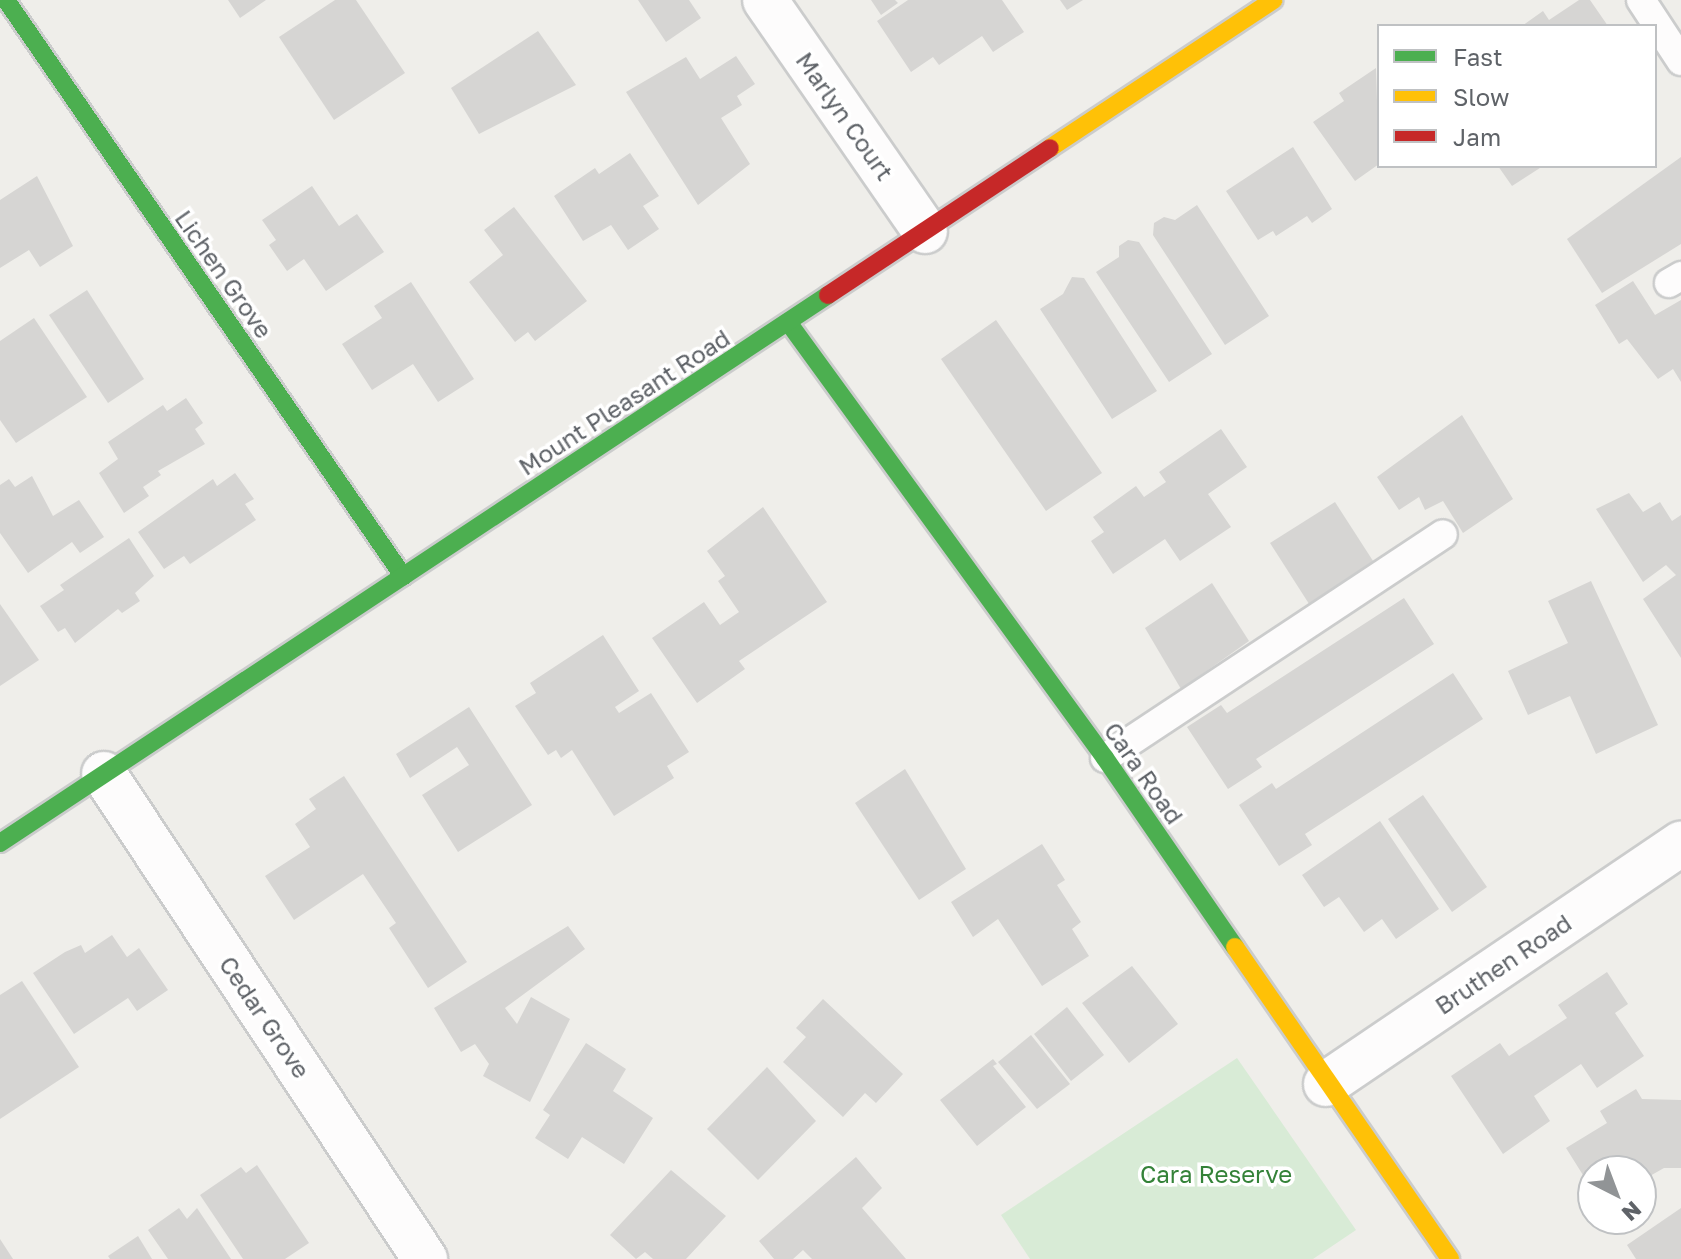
<!DOCTYPE html>
<style>
body{margin:0}
#map{position:relative;width:1681px;height:1259px;overflow:hidden;background:#efeeea;font-family:"Golos Text",sans-serif}
div>[style]{position:absolute}
.green>*{inset:0;background:#d8ebd6}
.building>*{inset:0;background:#d6d5d3}
.roads{filter:drop-shadow(2px 0 #cbcccc) drop-shadow(-2px 0 #cbcccc) drop-shadow(0 2px #cbcccc) drop-shadow(0 -2px #cbcccc)}
.lane>*{height:28px;margin:-14px;padding:0 14px;transform-origin:14px;border-radius:14px;background:#fdfcfc}
.street>*{height:44px;margin:-22px;padding:0 22px;transform-origin:22px;border-radius:22px;background:#fdfcfc}
.fast>*{height:18px;margin:-9px;padding:0 9px;transform-origin:9px;border-radius:9px;background:#4caf50}
.slow>*{height:18px;margin:-9px;padding:0 9px;transform-origin:9px;border-radius:9px;background:#ffc107}
.jam>*{height:18px;margin:-9px;padding:0 9px;transform-origin:9px;border-radius:9px;background:#c62828}
span{translate:-50% -50%;white-space:nowrap;text-align:center;line-height:1.15;-webkit-text-stroke:7px #fff;paint-order:stroke}
.street-label{font-size:24px;color:#5f6368}
.park-label{font-size:24px;color:#348238}
.legend{position:absolute;left:1377px;top:24px;width:280px;height:144px;box-sizing:border-box;background:#fff;border:2px solid #bfc1c3;margin:0;padding:10px 14px;list-style:none;font-size:24px;color:#5f6368}
.legend li{display:flex;align-items:center;gap:16px;height:40px}
.legend b{width:40px;border:2px solid #bfc1c3}
.north{position:absolute;left:1577px;top:1155px;width:80px;height:80px;box-sizing:border-box;background:#fff;border:2px solid #bfc1c3;border-radius:50%;rotate:138deg;font-size:22px;font-weight:700;line-height:32px;text-align:center;color:#5f6368}
.north::after{content:'';display:block;margin:auto;width:28px;height:36px;background:#919496;clip-path:polygon(50% 0,100% 100%,50% 72%,0 100%)}
</style>
<div id="map">
<div class="green">
<i style="clip-path:polygon(1237px 1058px,1356px 1230px,1313px 1259px,1030px 1259px,1001px 1215px)"></i>
</div>
<div class="building">
<i style="clip-path:polygon(228px 0,266px 0,240px 18px)"></i>
<i style="clip-path:polygon(335px 0,356px 0,405px 73px,334px 120px,279px 37px)"></i>
<i style="clip-path:polygon(638px 0,689px 0,701px 18px,666px 42px)"></i>
<i style="clip-path:polygon(871px 0,895px 0,898px 3px,881px 15px)"></i>
<i style="clip-path:polygon(908px 0,1002px 0,1024px 32px,993px 52px,982px 36px,939px 65px,933px 57px,911px 72px,877px 21px)"></i>
<i style="clip-path:polygon(1060px 0,1083px 0,1067px 10px)"></i>
<i style="clip-path:polygon(1579px 0,1590px 0,1608px 26px,1522px 26px,1543px 11px,1549px 20px)"></i>
<i style="clip-path:polygon(538px 31px,576px 85px,479px 134px,451px 88px)"></i>
<i style="clip-path:polygon(736px 56px,755px 84px,737px 96px,742px 105px,721px 118px,750px 164px,698px 205px,626px 92px,686px 57px,700px 79px)"></i>
<i style="clip-path:polygon(1376px 68px,1379px 164px,1355px 181px,1313px 122px,1344px 101px,1339px 93px)"></i>
<i style="clip-path:polygon(1293px 147px,1332px 209px,1312px 223px,1307px 216px,1276px 236px,1273px 231px,1258px 240px,1226px 191px)"></i>
<i style="clip-path:polygon(630px 153px,659px 196px,643px 206px,659px 229px,628px 250px,611px 225px,583px 241px,554px 196px,595px 168px,599px 174px)"></i>
<i style="clip-path:polygon(1681px 157px,1681px 244px,1602px 293px,1567px 239px)"></i>
<i style="clip-path:polygon(1498px 166px,1543px 166px,1512px 186px)"></i>
<i style="clip-path:polygon(37px 176px,73px 246px,40px 267px,29px 250px,0 268px,0 200px)"></i>
<i style="clip-path:polygon(312px 186px,339px 226px,357px 214px,384px 252px,326px 291px,304px 259px,287px 271px,269px 245px,276px 240px,262px 220px)"></i>
<i style="clip-path:polygon(1197px 205px,1269px 316px,1225px 345px,1153px 235px,1154px 223px,1164px 217px,1175px 220px)"></i>
<i style="clip-path:polygon(514px 207px,587px 301px,535px 341px,528px 332px,515px 342px,469px 282px,503px 255px,484px 230px)"></i>
<i style="clip-path:polygon(1128px 240px,1139px 242px,1212px 354px,1169px 382px,1096px 272px,1119px 257px,1119px 246px)"></i>
<i style="clip-path:polygon(1072px 277px,1084px 278px,1157px 391px,1112px 419px,1040px 309px,1063px 294px)"></i>
<i style="clip-path:polygon(1633px 281px,1655px 315px,1681px 300px,1681px 382px,1673px 369px,1658px 379px,1627px 339px,1619px 344px,1595px 305px)"></i>
<i style="clip-path:polygon(411px 282px,474px 379px,438px 402px,413px 364px,372px 390px,342px 344px,382px 318px,374px 306px)"></i>
<i style="clip-path:polygon(87px 290px,144px 379px,108px 403px,49px 315px)"></i>
<i style="clip-path:polygon(34px 318px,87px 397px,16px 443px,0 420px,0 341px)"></i>
<i style="clip-path:polygon(996px 320px,1102px 473px,1046px 511px,941px 359px)"></i>
<i style="clip-path:polygon(186px 398px,203px 423px,195px 429px,205px 444px,158px 471px,161px 475px,143px 487px,149px 496px,124px 513px,99px 473px,118px 459px,108px 442px,163px 405px,167px 411px)"></i>
<i style="clip-path:polygon(1462px 415px,1513px 499px,1463px 533px,1443px 501px,1425px 510px,1419px 497px,1399px 510px,1377px 477px)"></i>
<i style="clip-path:polygon(1221px 429px,1247px 467px,1208px 494px,1231px 527px,1180px 561px,1165px 539px,1113px 574px,1091px 541px,1104px 532px,1093px 517px,1136px 486px,1144px 497px,1166px 482px,1159px 472px)"></i>
<i style="clip-path:polygon(235px 473px,254px 499px,245px 504px,256px 520px,190px 564px,184px 556px,164px 569px,138px 532px,213px 479px,217px 486px)"></i>
<i style="clip-path:polygon(32px 476px,53px 516px,79px 500px,104px 537px,80px 553px,72px 542px,28px 573px,0 533px,0 485px,9px 479px,15px 487px)"></i>
<i style="clip-path:polygon(1629px 493px,1643px 512px,1660px 502px,1672px 521px,1681px 515px,1681px 658px,1643px 599px,1676px 575px,1666px 565px,1643px 582px,1596px 509px)"></i>
<i style="clip-path:polygon(1335px 502px,1375px 564px,1311px 607px,1270px 543px)"></i>
<i style="clip-path:polygon(763px 507px,827px 602px,739px 661px,745px 669px,697px 703px,652px 638px,704px 602px,720px 625px,739px 612px,718px 581px,725px 576px,707px 551px)"></i>
<i style="clip-path:polygon(129px 538px,154px 576px,135px 593px,140px 601px,122px 613px,118px 609px,75px 643px,65px 628px,58px 632px,40px 606px,64px 590px,60px 585px)"></i>
<i style="clip-path:polygon(1591px 581px,1658px 725px,1596px 754px,1570px 696px,1528px 715px,1508px 671px,1568px 643px,1548px 601px)"></i>
<i style="clip-path:polygon(1212px 583px,1249px 641px,1181px 689px,1145px 628px)"></i>
<i style="clip-path:polygon(1404px 598px,1434px 644px,1256px 759px,1262px 767px,1228px 789px,1187px 727px,1221px 705px,1227px 713px)"></i>
<i style="clip-path:polygon(0 604px,39px 660px,0 686px)"></i>
<i style="clip-path:polygon(603px 635px,639px 691px,615px 707px,619px 713px,651px 693px,689px 752px,667px 766px,674px 778px,614px 816px,572px 750px,561px 758px,556px 750px,548px 755px,515px 706px,536px 693px,530px 683px)"></i>
<i style="clip-path:polygon(1453px 673px,1483px 719px,1305px 834px,1312px 845px,1279px 866px,1239px 805px,1272px 783px,1276px 789px)"></i>
<i style="clip-path:polygon(469px 707px,532px 805px,458px 852px,422px 795px,469px 765px,457px 747px,410px 778px,396px 754px)"></i>
<i style="clip-path:polygon(905px 769px,966px 869px,919px 900px,855px 803px)"></i>
<i style="clip-path:polygon(344px 776px,467px 962px,428px 988px,389px 928px,396px 923px,363px 874px,294px 920px,265px 876px,310px 847px,295px 824px,316px 809px,309px 799px)"></i>
<i style="clip-path:polygon(1423px 795px,1487px 887px,1452px 912px,1388px 819px)"></i>
<i style="clip-path:polygon(1380px 821px,1439px 909px,1396px 939px,1382px 919px,1364px 932px,1339px 897px,1324px 907px,1302px 875px)"></i>
<i style="clip-path:polygon(1042px 844px,1065px 880px,1057px 885px,1081px 922px,1072px 929px,1089px 956px,1042px 986px,998px 919px,973px 937px,951px 902px)"></i>
<i style="clip-path:polygon(568px 926px,585px 949px,505px 1008px,517px 1024px,531px 997px,570px 1019px,530px 1102px,483px 1076px,489px 1064px,475px 1044px,461px 1052px,434px 1008px)"></i>
<i style="clip-path:polygon(112px 935px,127px 957px,139px 948px,168px 990px,137px 1011px,128px 998px,74px 1034px,33px 973px,65px 952px,81px 945px,85px 953px)"></i>
<i style="clip-path:polygon(1132px 966px,1178px 1024px,1129px 1063px,1082px 1003px)"></i>
<i style="clip-path:polygon(1607px 972px,1628px 1004px,1615px 1013px,1644px 1056px,1597px 1088px,1581px 1064px,1534px 1096px,1550px 1121px,1503px 1154px,1451px 1076px,1500px 1043px,1509px 1056px,1567px 1018px,1558px 1005px)"></i>
<i style="clip-path:polygon(22px 981px,79px 1067px,0 1119px,0 995px)"></i>
<i style="clip-path:polygon(823px 999px,903px 1074px,876px 1103px,865px 1093px,843px 1117px,783px 1062px,806px 1037px,796px 1028px)"></i>
<i style="clip-path:polygon(1067px 1007px,1104px 1055px,1071px 1081px,1034px 1034px)"></i>
<i style="clip-path:polygon(1031px 1035px,1070px 1084px,1037px 1109px,998px 1062px)"></i>
<i style="clip-path:polygon(586px 1043px,626px 1069px,613px 1091px,653px 1118px,624px 1164px,582px 1137px,568px 1159px,535px 1138px,550px 1115px,543px 1110px)"></i>
<i style="clip-path:polygon(993px 1059px,997px 1064px,993px 1066px,1026px 1107px,977px 1146px,940px 1100px)"></i>
<i style="clip-path:polygon(767px 1067px,816px 1121px,758px 1180px,707px 1129px)"></i>
<i style="clip-path:polygon(1636px 1089px,1642px 1099px,1681px 1100px,1681px 1168px,1664px 1168px,1641px 1181px,1641px 1171px,1593px 1171px,1593px 1191px,1566px 1148px,1607px 1123px,1600px 1111px)"></i>
<i style="clip-path:polygon(856px 1157px,882px 1188px,862px 1208px,906px 1259px,812px 1259px,803px 1250px,793px 1259px,774px 1259px,759px 1241px)"></i>
<i style="clip-path:polygon(257px 1165px,309px 1243px,285px 1259px,243px 1259px,200px 1195px,241px 1167px,246px 1173px)"></i>
<i style="clip-path:polygon(671px 1170px,726px 1216px,686px 1259px,653px 1259px,645px 1252px,636px 1259px,610px 1235px)"></i>
<i style="clip-path:polygon(179px 1208px,187px 1219px,197px 1208px,231px 1259px,168px 1259px,148px 1230px)"></i>
<i style="clip-path:polygon(1681px 1208px,1681px 1259px,1636px 1259px,1627px 1245px)"></i>
<i style="clip-path:polygon(138px 1236px,152px 1259px,110px 1259px,108px 1256px)"></i>
<i style="clip-path:polygon(0 1239px,13px 1259px,0 1259px)"></i>
</div>
<div class="roads">
<div class="lane">
<i style="left:1641px;top:0;width:73px;rotate:56.7deg"></i>
<i style="left:1669px;top:283px;width:14px;rotate:-30deg"></i>
<i style="left:1105px;top:758px;width:405px;rotate:-33.5deg"></i>
</div>
<div class="street">
<i style="left:765px;top:0;width:281px;rotate:55.3deg"></i>
<i style="left:104px;top:774px;width:582px;rotate:56.5deg"></i>
<i style="left:1326px;top:1084px;width:429px;rotate:-34.1deg"></i>
</div>
<div class="fast">
<i style="left:6px;top:0;width:700px;rotate:55.42deg"></i>
<i style="left:788px;top:322px;width:539px;rotate:53.98deg"></i>
<i style="left:1105px;top:758px;width:229px;rotate:55.5deg"></i>
<i style="left:0;top:843px;width:993px;rotate:-33.5deg"></i>
</div>
<div class="slow">
<i style="left:1050px;top:148px;width:268px;rotate:-33.5deg"></i>
<i style="left:1235px;top:947px;width:379px;rotate:55.4deg"></i>
</div>
<div class="jam">
<i style="left:828px;top:295px;width:266px;rotate:-33.5deg"></i>
</div>
</div>
<div class="street-label">
<span style="left:845px;top:116px;rotate:55deg">Marlyn Court</span>
<span style="left:224px;top:274px;rotate:55deg">Lichen Grove</span>
<span style="left:624px;top:402px;rotate:-33deg">Mount Pleasant Road</span>
<span style="left:1144px;top:773px;rotate:55deg">Cara Road</span>
<span style="left:1503px;top:964px;rotate:-34deg">Bruthen Road</span>
<span style="left:265px;top:1017px;rotate:56deg">Cedar Grove</span>
</div>
<div class="park-label">
<span style="left:1216px;top:1174px">Cara Reserve</span>
</div>
<ul class="legend">
<li><b style="height:10px;background:#4caf50"></b>Fast</li>
<li><b style="height:10px;background:#ffc107"></b>Slow</li>
<li><b style="height:10px;background:#c62828"></b>Jam</li>
</ul>
<div class="north">N</div>
</div>
